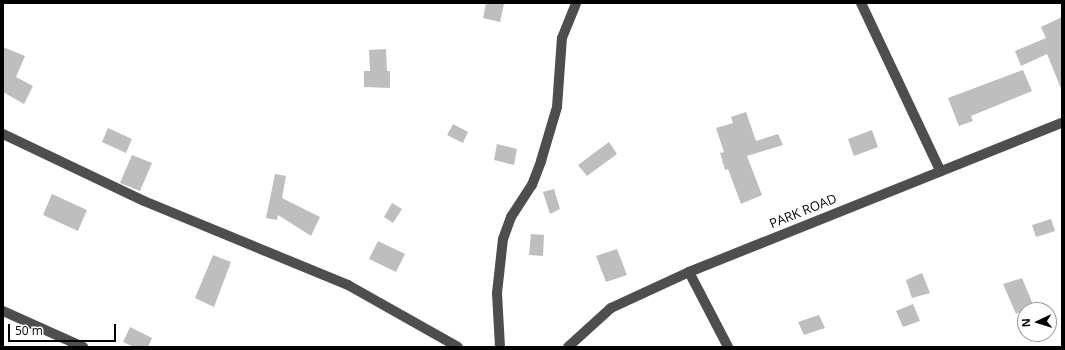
<!DOCTYPE html>
<style>
body{margin:0}
#map{position:relative;width:1065px;height:350px;overflow:hidden;background:#fff;font-family:"Open Sans",sans-serif}
div>[style]{position:absolute}
.building>*{inset:0;background:#bebebe}
.minor>*{height:10px;margin:-5px;padding:0 5px;transform-origin:5px;border-radius:5px;background:#4e4e4e}
span{translate:-50% -50%;white-space:nowrap;text-align:center;line-height:1.15;-webkit-text-stroke:3.5px #fff;paint-order:stroke}
.street-label{font-size:13px;color:#000}
.frame{position:absolute;inset:0;border:4px solid #000;pointer-events:none}
.north{position:absolute;left:1017px;top:302px;width:40px;height:40px;box-sizing:border-box;background:#fff;border:1px solid #999;border-radius:50%;rotate:266deg;font-size:11px;font-weight:700;line-height:16px;text-align:center;color:#000}
.north::after{content:'';display:block;margin:auto;width:14px;height:18px;background:#000;clip-path:polygon(50% 0,100% 100%,50% 72%,0 100%)}
.scale{position:absolute;left:8px;top:324px;width:108px;height:18px;box-sizing:border-box;border:2px solid #000;border-top:0;padding-left:5px;font-size:12px;line-height:14px;white-space:nowrap;color:#000;-webkit-text-stroke:3px #fff;paint-order:stroke}
</style>
<div id="map">
<div class="building">
<i style="clip-path:polygon(486px 3px,504px 4px,500px 22px,483px 18px)"></i>
<i style="clip-path:polygon(1062px 17px,1062px 91px,1047px 54px,1021px 66px,1015px 51px,1046px 38px,1041px 27px)"></i>
<i style="clip-path:polygon(3px 47px,25px 56px,16px 77px,33px 86px,24px 104px,3px 92px)"></i>
<i style="clip-path:polygon(386px 49px,387px 71px,390px 71px,390px 88px,364px 87px,364px 71px,370px 71px,369px 50px)"></i>
<i style="clip-path:polygon(1023px 70px,1032px 91px,971px 116px,973px 121px,959px 126px,948px 98px)"></i>
<i style="clip-path:polygon(746px 112px,756px 141px,778px 134px,783px 145px,747px 156px,762px 195px,741px 204px,728px 169px,725px 170px,720px 153px,724px 152px,716px 128px,733px 123px,731px 117px)"></i>
<i style="clip-path:polygon(453px 124px,468px 132px,463px 143px,447px 135px)"></i>
<i style="clip-path:polygon(108px 128px,132px 139px,126px 153px,102px 142px)"></i>
<i style="clip-path:polygon(872px 130px,878px 147px,854px 156px,848px 139px)"></i>
<i style="clip-path:polygon(609px 142px,617px 154px,587px 176px,578px 165px)"></i>
<i style="clip-path:polygon(497px 144px,517px 149px,514px 165px,494px 160px)"></i>
<i style="clip-path:polygon(132px 155px,152px 163px,140px 191px,120px 183px)"></i>
<i style="clip-path:polygon(275px 174px,286px 176px,282px 198px,320px 217px,311px 236px,278px 215px,277px 220px,266px 218px)"></i>
<i style="clip-path:polygon(554px 189px,560px 209px,550px 214px,543px 192px)"></i>
<i style="clip-path:polygon(52px 194px,87px 210px,78px 231px,43px 215px)"></i>
<i style="clip-path:polygon(392px 203px,402px 209px,393px 223px,384px 217px)"></i>
<i style="clip-path:polygon(1051px 219px,1055px 231px,1036px 237px,1032px 225px)"></i>
<i style="clip-path:polygon(531px 234px,544px 235px,543px 256px,529px 255px)"></i>
<i style="clip-path:polygon(378px 241px,405px 254px,396px 272px,369px 259px)"></i>
<i style="clip-path:polygon(617px 249px,627px 275px,606px 282px,596px 256px)"></i>
<i style="clip-path:polygon(213px 255px,231px 262px,214px 307px,195px 298px)"></i>
<i style="clip-path:polygon(922px 273px,930px 293px,912px 298px,906px 280px)"></i>
<i style="clip-path:polygon(1022px 278px,1034px 307px,1016px 314px,1003px 284px)"></i>
<i style="clip-path:polygon(913px 304px,920px 321px,903px 327px,896px 311px)"></i>
<i style="clip-path:polygon(819px 315px,825px 328px,804px 335px,798px 322px)"></i>
<i style="clip-path:polygon(130px 327px,152px 338px,148px 347px,134px 347px,123px 342px)"></i>
</div>
<div class="minor">
<i style="left:861px;top:3px;width:185px;rotate:64.7deg"></i>
<i style="left:3px;top:134px;width:156px;rotate:25.4deg"></i>
<i style="left:144px;top:201px;width:221px;rotate:22.4deg"></i>
<i style="left:348px;top:285px;width:126px;rotate:29.4deg"></i>
<i style="left:689px;top:272px;width:85px;rotate:62.5deg"></i>
<i style="left:3px;top:311px;width:88px;rotate:24.2deg"></i>
<i style="left:500px;top:347px;width:54px;rotate:-93.2deg"></i>
<i style="left:497px;top:293px;width:54px;rotate:-83.7deg"></i>
<i style="left:503px;top:239px;width:23px;rotate:-70deg"></i>
<i style="left:511px;top:217px;width:38px;rotate:-57deg"></i>
<i style="left:532px;top:185px;width:26px;rotate:-69deg"></i>
<i style="left:541px;top:161px;width:56px;rotate:-73.5deg"></i>
<i style="left:557px;top:107px;width:69px;rotate:-85.9deg"></i>
<i style="left:562px;top:38px;width:38px;rotate:-68deg"></i>
<i style="left:568px;top:347px;width:58px;rotate:-42.2deg"></i>
<i style="left:611px;top:308px;width:86px;rotate:-24.8deg"></i>
<i style="left:689px;top:272px;width:402px;rotate:-21.8deg"></i>
</div>
<div class="street-label">
<span style="left:803px;top:211px;rotate:-22deg">PARK ROAD</span>
</div>
<div class="frame"></div>
<div class="north">N</div>
<div class="scale">50 m</div>
</div>
